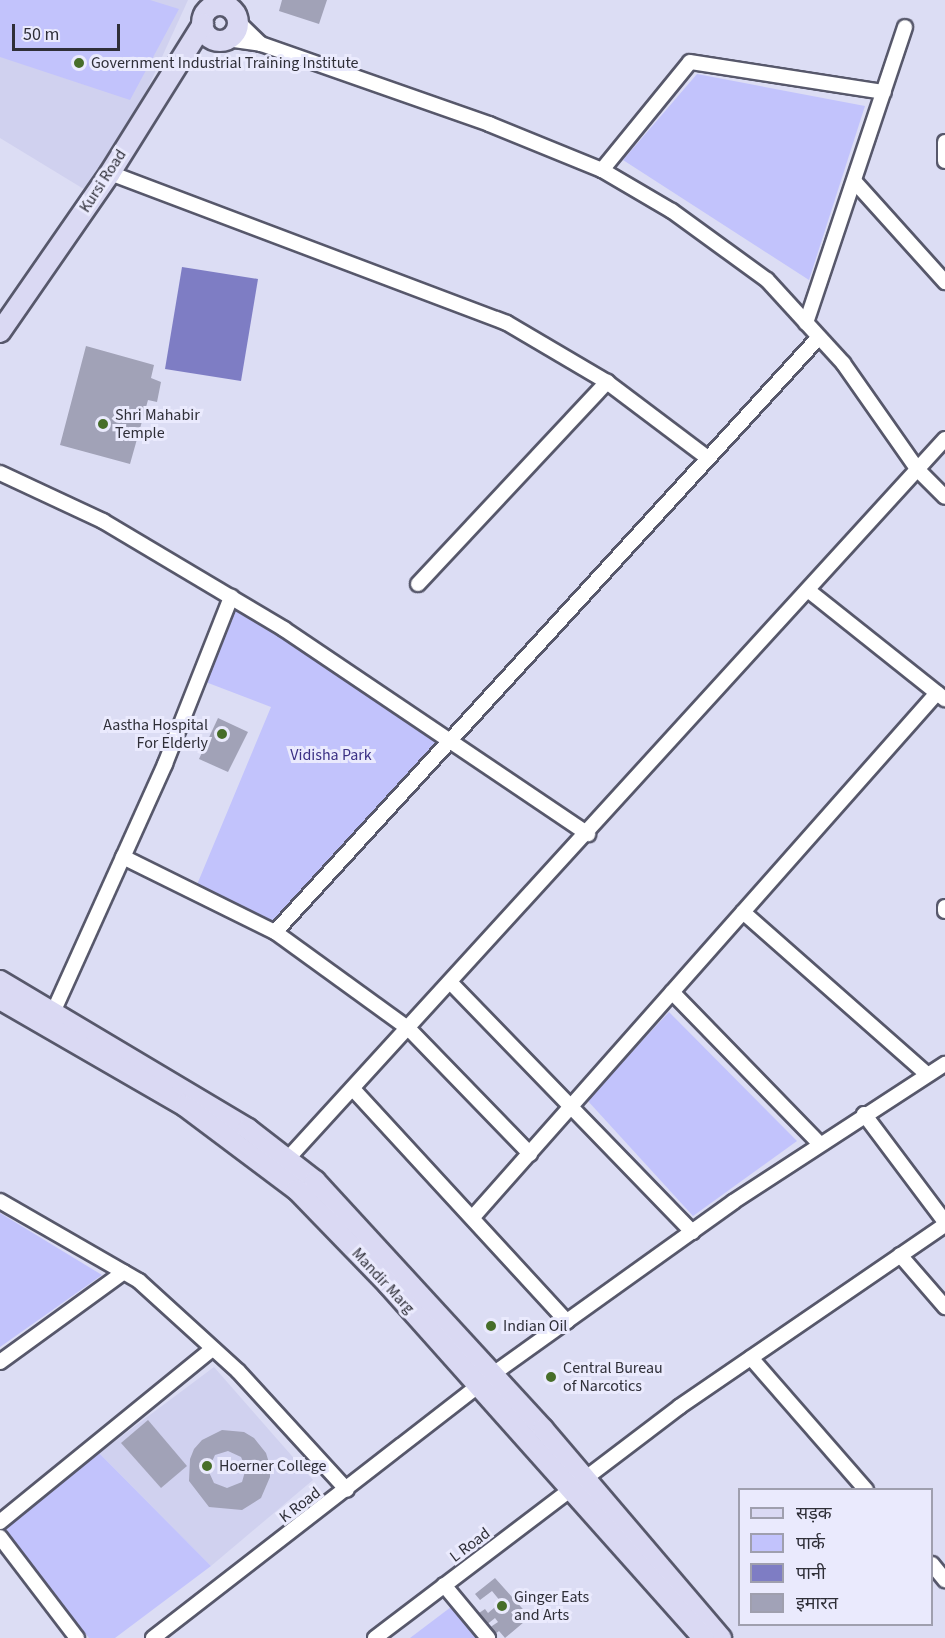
<!DOCTYPE html>
<meta charset="utf-8">
<style>
body{margin:0}
#map{position:relative;width:945px;height:1638px;overflow:hidden;background:#dcddf4;font-family:"Source Sans 3","Noto Sans Devanagari",sans-serif}
div>[style]{position:absolute}
.built>*{inset:0;background:#d0d1ef}
.green>*{inset:0;background:#c2c3fc}
.water>*{inset:0;background:#7e7dc4}
.building>*{inset:0;background:#a1a2b7}
.roads{filter:drop-shadow(2px 0 #57586b) drop-shadow(-2px 0 #57586b) drop-shadow(0 2px #57586b) drop-shadow(0 -2px #57586b)}
.minor>*{height:14px;margin:-7px;padding:0 7px;transform-origin:7px;border-radius:7px;background:#fff}
.secondary>*{height:20px;margin:-10px;padding:0 10px;transform-origin:10px;border-radius:10px;background:#dad9f3}
.secondary>.ring{margin:-10px;padding:0;box-sizing:content-box;background:none;border:20px solid #dad9f3;border-radius:50%}
.dots>*{width:16px;height:16px;translate:-50% -50%;box-sizing:border-box;border:3px solid #eaeafd;border-radius:50%}
span{translate:-50% -50%;white-space:nowrap;text-align:center;line-height:1.15;-webkit-text-stroke:6px #eaeafd;paint-order:stroke}
.poi-label{font-size:16px;color:#2f2f38}
.left{translate:0 -50%;text-align:left}
.right{translate:-100% -50%;text-align:right}
.street-label{font-size:16px;color:#2f2f38}
.park-label{font-size:16px;color:#3b3084}
.legend{position:absolute;left:738px;top:1488px;width:195px;height:138px;box-sizing:border-box;background:#eaeafd;border:2px solid #9f9fae;margin:0;padding:8px 10px;list-style:none;font-size:18px;color:#2f2f38}
.legend li{display:flex;align-items:center;gap:12px;height:30px}
.legend b{width:30px;border:2px solid #9f9fae}
.scale{position:absolute;left:12px;top:24px;width:108px;height:27px;box-sizing:border-box;border:3px solid #2f2f38;border-top:0;padding-left:8px;font-size:18px;line-height:21px;white-space:nowrap;color:#2f2f38;-webkit-text-stroke:4px #eaeafd;paint-order:stroke}
</style>
<div id="map">
<div class="built">
<i style="clip-path:polygon(0 0,188px 0,130px 127px,87px 191px,0 138px)"></i>
<i style="clip-path:polygon(214px 1367px,313px 1480px,211px 1566px,99px 1453px)"></i>
</div>
<div class="green">
<i style="clip-path:polygon(0 0,150px 0,179px 9px,130px 100px,0 57px)"></i>
<i style="clip-path:polygon(697px 74px,865px 106px,809px 280px,623px 160px)"></i>
<i style="clip-path:polygon(233px 604px,445px 740px,274px 927px,196px 887px,271px 707px,203px 681px)"></i>
<i style="clip-path:polygon(669px 1012px,797px 1141px,693px 1216px,587px 1100px)"></i>
<i style="clip-path:polygon(0 1213px,102px 1275px,0 1347px)"></i>
<i style="clip-path:polygon(99px 1453px,211px 1566px,115px 1638px,89px 1638px,0 1528px)"></i>
<i style="clip-path:polygon(451px 1607px,476px 1638px,410px 1638px)"></i>
</div>
<div class="water">
<i style="clip-path:polygon(182px 267px,258px 279px,241px 381px,165px 369px)"></i>
</div>
<div class="building">
<i style="clip-path:polygon(282px 0,327px 0,319px 24px,279px 11px)"></i>
<i style="clip-path:polygon(86px 346px,154px 365px,151px 378px,161px 382px,157px 402px,148px 400px,130px 464px,60px 445px)"></i>
<i style="clip-path:polygon(218px 718px,248px 732px,228px 772px,199px 759px)"></i>
<i style="clip-path:polygon(148px 1420px,187px 1466px,161px 1488px,121px 1443px)"></i>
<i style="clip-path:polygon(evenodd,222px 1430px,244px 1432px,254px 1438px,266px 1453px,270px 1466px,270px 1477px,261px 1498px,242px 1510px,209px 1507px,189px 1481px,190px 1459px,194px 1449px,202px 1440px,222px 1430px,228px 1451px,241px 1457px,246px 1468px,242px 1482px,227px 1488px,214px 1483px,208px 1470px,215px 1455px,228px 1451px)"></i>
<i style="clip-path:polygon(495px 1578px,530px 1617px,505px 1638px,499px 1631px,494px 1635px,489px 1628px,498px 1622px,495px 1618px,485px 1626px,476px 1615px,485px 1609px,488px 1613px,501px 1602px,492px 1591px,480px 1600px,475px 1594px)"></i>
</div>
<div class="roads">
<div class="minor">
<i style="left:238px;top:22px;width:32px;rotate:44deg"></i>
<i style="left:227px;top:39px;width:34px;rotate:8deg"></i>
<i style="left:261px;top:44px;width:242px;rotate:19.3deg"></i>
<i style="left:489px;top:124px;width:122px;rotate:22.2deg"></i>
<i style="left:602px;top:170px;width:81px;rotate:30.4deg"></i>
<i style="left:672px;top:211px;width:117px;rotate:36deg"></i>
<i style="left:767px;top:280px;width:113px;rotate:47.5deg"></i>
<i style="left:843px;top:363px;width:131px;rotate:55deg"></i>
<i style="left:918px;top:470px;width:38px;rotate:45deg"></i>
<i style="left:945px;top:142px;width:19px;rotate:90deg"></i>
<i style="left:602px;top:170px;width:139px;rotate:-50.8deg"></i>
<i style="left:690px;top:62px;width:196px;rotate:8.8deg"></i>
<i style="left:110px;top:173px;width:424px;rotate:20.7deg"></i>
<i style="left:507px;top:323px;width:116px;rotate:30.5deg"></i>
<i style="left:607px;top:382px;width:126px;rotate:37deg"></i>
<i style="left:855px;top:182px;width:135px;rotate:48deg"></i>
<i style="left:806px;top:323px;width:312px;rotate:-71.5deg"></i>
<i style="left:0;top:473px;width:114px;rotate:25deg"></i>
<i style="left:103px;top:521px;width:211px;rotate:30.8deg"></i>
<i style="left:284px;top:629px;width:367px;rotate:34deg"></i>
<i style="left:418px;top:584px;width:277px;rotate:-46.9deg"></i>
<i style="left:809px;top:591px;width:174px;rotate:38.5deg"></i>
<i style="left:123px;top:857px;width:169px;rotate:26.3deg"></i>
<i style="left:275px;top:932px;width:165px;rotate:35.9deg"></i>
<i style="left:409px;top:1029px;width:174px;rotate:45.9deg"></i>
<i style="left:945px;top:907px;width:4px;rotate:90deg"></i>
<i style="left:743px;top:912px;width:245px;rotate:41.4deg"></i>
<i style="left:275px;top:932px;width:806px;rotate:-47.56deg"></i>
<i style="left:451px;top:983px;width:347px;rotate:45.9deg"></i>
<i style="left:672px;top:992px;width:212px;rotate:45.8deg"></i>
<i style="left:50px;top:1019px;width:280px;rotate:-65.7deg"></i>
<i style="left:165px;top:764px;width:180px;rotate:-68.4deg"></i>
<i style="left:353px;top:1089px;width:316px;rotate:47.4deg"></i>
<i style="left:864px;top:1114px;width:135px;rotate:53.1deg"></i>
<i style="left:282px;top:1165px;width:983px;rotate:-47.6deg"></i>
<i style="left:0;top:1201px;width:160px;rotate:29.9deg"></i>
<i style="left:139px;top:1281px;width:134px;rotate:42.3deg"></i>
<i style="left:238px;top:1371px;width:161px;rotate:47.5deg"></i>
<i style="left:473px;top:1217px;width:700px;rotate:-48.48deg"></i>
<i style="left:900px;top:1255px;width:69px;rotate:49.1deg"></i>
<i style="left:751px;top:1358px;width:175px;rotate:48.9deg"></i>
<i style="left:0;top:1362px;width:153px;rotate:-36deg"></i>
<i style="left:0;top:1522px;width:274px;rotate:-39.2deg"></i>
<i style="left:0;top:1537px;width:127px;rotate:52.7deg"></i>
<i style="left:932px;top:1564px;width:21px;rotate:51deg"></i>
<i style="left:444px;top:1585px;width:69px;rotate:50.3deg"></i>
<i style="left:153px;top:1638px;width:430px;rotate:-37.8deg"></i>
<i style="left:493px;top:1374px;width:295px;rotate:-35.6deg"></i>
<i style="left:733px;top:1202px;width:253px;rotate:-33.1deg"></i>
<i style="left:375px;top:1638px;width:382px;rotate:-37.2deg"></i>
<i style="left:679px;top:1407px;width:322px;rotate:-34.4deg"></i>
</div>
<div class="secondary">
<i class="ring" style="left:202px;top:5px;width:16px;height:16px"></i>
<i style="left:0;top:332px;width:193px;rotate:-55.3deg"></i>
<i style="left:110px;top:173px;width:176px;rotate:-58deg"></i>
<i style="left:0;top:981px;width:289px;rotate:30.8deg"></i>
<i style="left:248px;top:1129px;width:85px;rotate:37.8deg"></i>
<i style="left:315px;top:1181px;width:337px;rotate:47.4deg"></i>
<i style="left:543px;top:1429px;width:275px;rotate:49.6deg"></i>
<i style="left:0;top:999px;width:214px;rotate:30deg"></i>
<i style="left:185px;top:1106px;width:140px;rotate:36.9deg"></i>
<i style="left:297px;top:1190px;width:131px;rotate:45.9deg"></i>
<i style="left:388px;top:1284px;width:474px;rotate:48.3deg"></i>
</div>
</div>
<div class="dots">
<i style="left:79px;top:63px;background:#476e29"></i>
<i style="left:103px;top:424px;background:#476e29"></i>
<i style="left:222px;top:734px;background:#476e29"></i>
<i style="left:491px;top:1326px;background:#476e29"></i>
<i style="left:551px;top:1377px;background:#476e29"></i>
<i style="left:207px;top:1466px;background:#476e29"></i>
<i style="left:502px;top:1606px;background:#476e29"></i>
</div>
<div class="poi-label">
<span class="left" style="left:91px;top:63px">Government Industrial Training Institute</span>
<span class="left" style="left:115px;top:424px">Shri Mahabir<br>Temple</span>
<span class="right" style="left:208px;top:734px">Aastha Hospital<br>For Elderly</span>
<span class="left" style="left:503px;top:1326px">Indian Oil</span>
<span class="left" style="left:563px;top:1377px">Central Bureau<br>of Narcotics</span>
<span class="left" style="left:219px;top:1466px">Hoerner College</span>
<span class="left" style="left:514px;top:1606px">Ginger Eats<br>and Arts</span>
</div>
<div class="street-label">
<span style="left:103px;top:181px;rotate:-57deg">Kursi Road</span>
<span style="left:383px;top:1281px;rotate:47deg">Mandir Marg</span>
<span style="left:300px;top:1505px;rotate:-37deg">K Road</span>
<span style="left:470px;top:1545px;rotate:-37deg">L Road</span>
</div>
<div class="park-label">
<span style="left:331px;top:755px">Vidisha Park</span>
</div>
<ul class="legend">
<li><b style="height:8px;background:#dad9f3"></b>सड़क</li>
<li><b style="height:16px;background:#c2c3fc"></b>पार्क</li>
<li><b style="height:16px;background:#7e7dc4"></b>पानी</li>
<li><b style="height:16px;background:#a1a2b7"></b>इमारत</li>
</ul>
<div class="scale">50 m</div>
</div>
